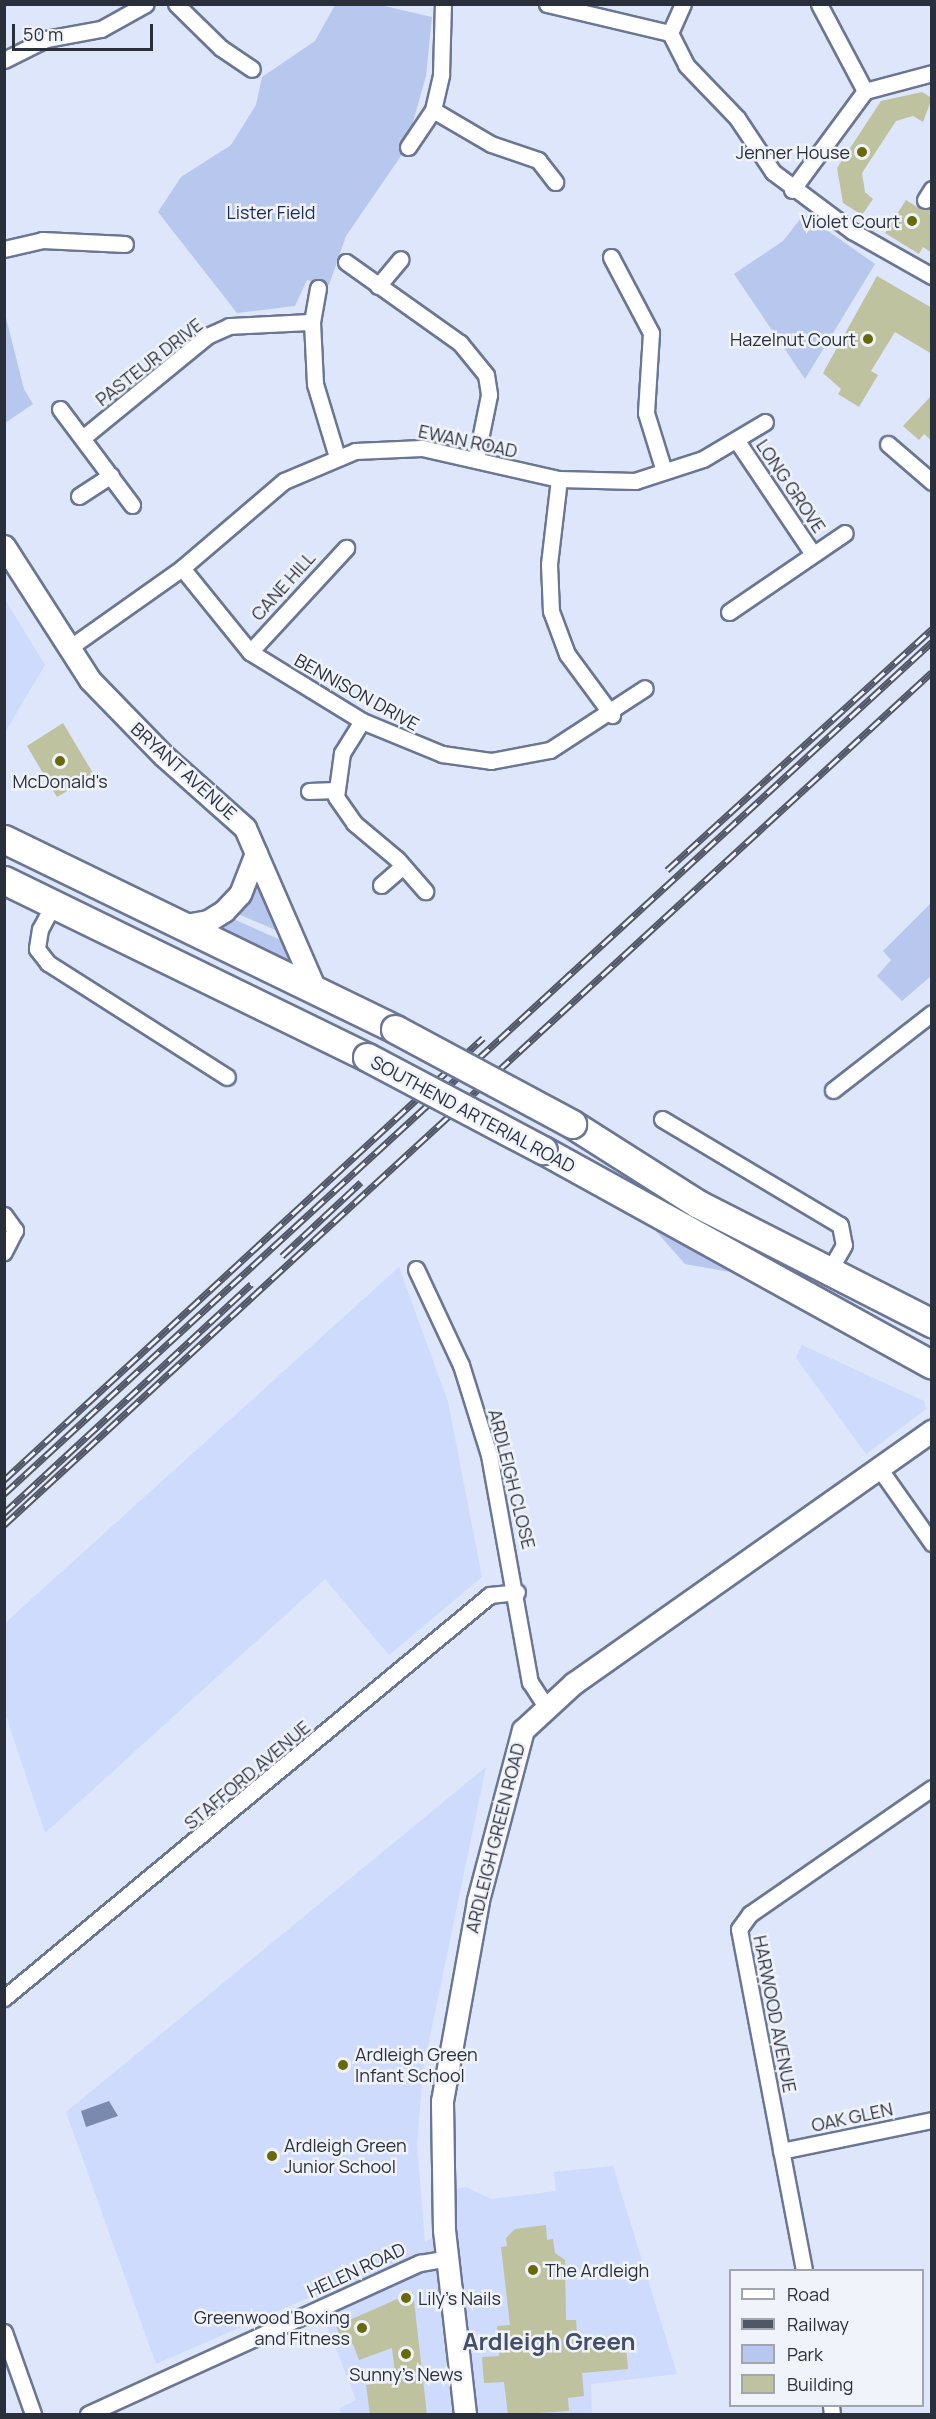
<!DOCTYPE html>
<style>
body{margin:0}
#map{position:relative;width:936px;height:2419px;overflow:hidden;background:#dde6fa;font-family:Manrope,sans-serif}
div>[style]{position:absolute}
.built>*{inset:0;background:#cedbfc}
.green>*{inset:0;background:#b8c7ed}
.water>*{inset:0;background:#7b89af}
.building>*{inset:0;background:#bfc29e}
.roads{filter:drop-shadow(2px 0 #6b7695) drop-shadow(-2px 0 #6b7695) drop-shadow(0 2px #6b7695) drop-shadow(0 -2px #6b7695)}
.street>*{height:15px;margin:-7.5px;padding:0 7.5px;transform-origin:7.5px;border-radius:7.5px;background:#fff}
.secondary>*{height:21px;margin:-10.5px;padding:0 10.5px;transform-origin:10.5px;border-radius:10.5px;background:#fff}
.highway>*{height:27px;margin:-13.5px;padding:0 13.5px;transform-origin:13.5px;border-radius:13.5px;background:#fff}
.rail>*{height:7px;margin-top:-3.5px;transform-origin:0;background:repeating-linear-gradient(90deg,#f0f3fa 0 14px,#515766 0 28px);box-sizing:border-box;border-block:2px solid #515766}
.bridges{filter:drop-shadow(2px 0 #6b7695) drop-shadow(-2px 0 #6b7695) drop-shadow(0 2px #6b7695) drop-shadow(0 -2px #6b7695)}
.highway-bridge>*{height:27px;margin:-13.5px;padding:0 13.5px;transform-origin:13.5px;border-radius:13.5px;background:#fff}
.dots>*{width:16px;height:16px;translate:-50% -50%;box-sizing:border-box;border:3px solid #f0f3fa;border-radius:50%}
span{translate:-50% -50%;white-space:nowrap;text-align:center;line-height:1.15;-webkit-text-stroke:5px #f0f3fa;paint-order:stroke}
.poi-label{font-size:18px;color:#2a2f3c}
.right{translate:-100% -50%;text-align:right}
.left{translate:0 -50%;text-align:left}
.park-label{font-size:18px;color:#1b295a}
.street-label{font-size:18px;color:#2a2f3c}
.district-label{font-size:24px;color:#434e6a;font-weight:700}
.frame{position:absolute;inset:0;border:6px solid #2a2f3c;pointer-events:none}
.legend{position:absolute;left:729px;top:2269px;width:195px;height:138px;box-sizing:border-box;background:#f0f3fa;border:2px solid #a1a5ae;margin:0;padding:8px 10px;list-style:none;font-size:18px;color:#2a2f3c}
.legend li{display:flex;align-items:center;gap:12px;height:30px}
.legend b{width:30px;border:2px solid #a1a5ae}
.scale{position:absolute;left:12px;top:24px;width:141px;height:27px;box-sizing:border-box;border:3px solid #2a2f3c;border-top:0;padding-left:8px;font-size:18px;line-height:21px;white-space:nowrap;color:#2a2f3c;-webkit-text-stroke:4px #f0f3fa;paint-order:stroke}
</style>
<div id="map">
<div class="built">
<i style="clip-path:polygon(4px 598px,45px 665px,5px 732px,4px 732px)"></i>
<i style="clip-path:polygon(399px 1267px,448px 1402px,482px 1577px,389px 1655px,325px 1579px,45px 1833px,5px 1713px,5px 1623px)"></i>
<i style="clip-path:polygon(802px 1345px,924px 1401px,926px 1409px,866px 1454px,796px 1358px)"></i>
<i style="clip-path:polygon(486px 1767px,423px 2070px,417px 2145px,425px 2242px,444px 2230px,441px 2192px,466px 2187px,491px 2199px,556px 2191px,554px 2172px,613px 2166px,677px 2374px,591px 2384px,592px 2414px,342px 2414px,339px 2409px,356px 2400px,315px 2295px,156px 2364px,66px 2112px)"></i>
</div>
<div class="green">
<i style="clip-path:polygon(335px 5px,380px 5px,432px 17px,426px 76px,405px 150px,346px 236px,329px 285px,307px 280px,295px 306px,237px 313px,158px 212px,181px 177px,231px 145px,256px 105px,262px 77px,315px 41px)"></i>
<i style="clip-path:polygon(804px 214px,875px 264px,805px 379px,734px 274px,783px 241px)"></i>
<i style="clip-path:polygon(5px 314px,24px 389px,33px 404px,5px 423px)"></i>
<i style="clip-path:polygon(257px 880px,280px 932px,238px 914px)"></i>
<i style="clip-path:polygon(931px 903px,931px 976px,902px 1001px,877px 976px,891px 960px,883px 951px)"></i>
<i style="clip-path:polygon(231px 918px,283px 941px,290px 960px,219px 930px)"></i>
<i style="clip-path:polygon(655px 1230px,696px 1250px,730px 1272px,685px 1264px)"></i>
</div>
<div class="water">
<i style="clip-path:polygon(109px 2101px,118px 2116px,86px 2127px,81px 2111px)"></i>
</div>
<div class="building">
<i style="clip-path:polygon(922px 92px,932px 98px,923px 122px,913px 116px,896px 121px,862px 173px,865px 192px,873px 199px,862px 215px,843px 203px,837px 168px,881px 101px)"></i>
<i style="clip-path:polygon(906px 200px,922px 210px,932px 207px,932px 253px,923px 247px,919px 254px,885px 233px)"></i>
<i style="clip-path:polygon(877px 276px,932px 308px,932px 354px,895px 332px,871px 371px,878px 375px,859px 407px,838px 394px,841px 389px,823px 373px)"></i>
<i style="clip-path:polygon(932px 395px,932px 441px,924px 434px,919px 440px,903px 426px)"></i>
<i style="clip-path:polygon(63px 723px,94px 775px,57px 797px,27px 746px)"></i>
<i style="clip-path:polygon(546px 2225px,547px 2240px,553px 2239px,555px 2253px,565px 2260px,566px 2320px,576px 2320px,578px 2349px,626px 2345px,628px 2369px,582px 2373px,584px 2396px,568px 2398px,569px 2411px,508px 2415px,504px 2382px,484px 2383px,482px 2357px,499px 2356px,497px 2326px,510px 2325px,501px 2247px,507px 2246px,506px 2238px,515px 2229px)"></i>
<i style="clip-path:polygon(413px 2292px,427px 2415px,370px 2415px,366px 2385px,396px 2381px,392px 2348px,359px 2360px,353px 2344px,345px 2347px,336px 2326px)"></i>
</div>
<div class="roads">
<div class="street">
<i style="left:176px;top:4px;width:63px;rotate:44.4deg"></i>
<i style="left:221px;top:48px;width:37px;rotate:34deg"></i>
<i style="left:547px;top:4px;width:126px;rotate:13.3deg"></i>
<i style="left:670px;top:33px;width:36px;rotate:63deg"></i>
<i style="left:686px;top:65px;width:74px;rotate:46.1deg"></i>
<i style="left:737px;top:118px;width:65px;rotate:56.3deg"></i>
<i style="left:773px;top:172px;width:99px;rotate:36.8deg"></i>
<i style="left:852px;top:231px;width:92px;rotate:29.4deg"></i>
<i style="left:670px;top:33px;width:32px;rotate:-66deg"></i>
<i style="left:4px;top:60px;width:47px;rotate:-26.6deg"></i>
<i style="left:46px;top:39px;width:56px;rotate:-10.3deg"></i>
<i style="left:101px;top:29px;width:51px;rotate:-29.1deg"></i>
<i style="left:865px;top:91px;width:69px;rotate:-15deg"></i>
<i style="left:433px;top:110px;width:67px;rotate:30.4deg"></i>
<i style="left:491px;top:144px;width:50px;rotate:18.8deg"></i>
<i style="left:538px;top:160px;width:28px;rotate:52deg"></i>
<i style="left:408px;top:147px;width:45px;rotate:-56deg"></i>
<i style="left:433px;top:110px;width:37px;rotate:-77deg"></i>
<i style="left:441px;top:74px;width:70px;rotate:-88.4deg"></i>
<i style="left:792px;top:190px;width:123px;rotate:-53.6deg"></i>
<i style="left:865px;top:91px;width:98px;rotate:-117.9deg"></i>
<i style="left:925px;top:200px;width:13px;rotate:-58deg"></i>
<i style="left:4px;top:249px;width:39px;rotate:-13deg"></i>
<i style="left:42px;top:240px;width:83px;rotate:2.8deg"></i>
<i style="left:611px;top:257px;width:86px;rotate:62.2deg"></i>
<i style="left:651px;top:333px;width:80px;rotate:93.6deg"></i>
<i style="left:646px;top:413px;width:61px;rotate:72.8deg"></i>
<i style="left:346px;top:262px;width:140px;rotate:35.4deg"></i>
<i style="left:460px;top:343px;width:41px;rotate:50.9deg"></i>
<i style="left:486px;top:375px;width:20px;rotate:81deg"></i>
<i style="left:489px;top:395px;width:65px;rotate:101.5deg"></i>
<i style="left:378px;top:286px;width:35px;rotate:-50deg"></i>
<i style="left:318px;top:288px;width:35px;rotate:100deg"></i>
<i style="left:312px;top:322px;width:62px;rotate:87.2deg"></i>
<i style="left:315px;top:384px;width:76px;rotate:73.2deg"></i>
<i style="left:60px;top:409px;width:120px;rotate:53.1deg"></i>
<i style="left:85px;top:436px;width:158px;rotate:-39.3deg"></i>
<i style="left:207px;top:336px;width:24px;rotate:-24deg"></i>
<i style="left:229px;top:326px;width:83px;rotate:-2.8deg"></i>
<i style="left:737px;top:441px;width:136px;rotate:56.1deg"></i>
<i style="left:888px;top:444px;width:58px;rotate:40.8deg"></i>
<i style="left:559px;top:479px;width:86px;rotate:96.7deg"></i>
<i style="left:549px;top:564px;width:47px;rotate:87.6deg"></i>
<i style="left:551px;top:611px;width:46px;rotate:69.6deg"></i>
<i style="left:567px;top:654px;width:76px;rotate:53.6deg"></i>
<i style="left:79px;top:496px;width:38px;rotate:-33deg"></i>
<i style="left:182px;top:568px;width:108px;rotate:51deg"></i>
<i style="left:250px;top:652px;width:132px;rotate:31.6deg"></i>
<i style="left:362px;top:721px;width:87px;rotate:22.4deg"></i>
<i style="left:442px;top:754px;width:49px;rotate:8.1deg"></i>
<i style="left:491px;top:761px;width:60px;rotate:-10.6deg"></i>
<i style="left:550px;top:750px;width:113px;rotate:-33.1deg"></i>
<i style="left:729px;top:612px;width:140px;rotate:-34.3deg"></i>
<i style="left:69px;top:648px;width:138px;rotate:-35.3deg"></i>
<i style="left:182px;top:568px;width:134px;rotate:-40.5deg"></i>
<i style="left:284px;top:481px;width:77px;rotate:-22.9deg"></i>
<i style="left:355px;top:451px;width:67px;rotate:-2.6deg"></i>
<i style="left:422px;top:448px;width:140px;rotate:12.8deg"></i>
<i style="left:559px;top:479px;width:76px;rotate:1.5deg"></i>
<i style="left:635px;top:481px;width:71px;rotate:-17.9deg"></i>
<i style="left:703px;top:459px;width:72px;rotate:-30.8deg"></i>
<i style="left:250px;top:652px;width:142px;rotate:-47.3deg"></i>
<i style="left:362px;top:721px;width:38px;rotate:122deg"></i>
<i style="left:342px;top:753px;width:44px;rotate:97.8deg"></i>
<i style="left:336px;top:797px;width:32px;rotate:55deg"></i>
<i style="left:354px;top:823px;width:56px;rotate:39.9deg"></i>
<i style="left:397px;top:859px;width:43px;rotate:48.8deg"></i>
<i style="left:309px;top:791px;width:27px;rotate:-2deg"></i>
<i style="left:381px;top:885px;width:29px;rotate:-41deg"></i>
<i style="left:53px;top:905px;width:27px;rotate:118deg"></i>
<i style="left:40px;top:929px;width:20px;rotate:99deg"></i>
<i style="left:37px;top:949px;width:18px;rotate:52deg"></i>
<i style="left:48px;top:963px;width:212px;rotate:32.5deg"></i>
<i style="left:833px;top:1090px;width:125px;rotate:-37.9deg"></i>
<i style="left:662px;top:1119px;width:207px;rotate:30.8deg"></i>
<i style="left:840px;top:1225px;width:20px;rotate:79deg"></i>
<i style="left:844px;top:1245px;width:32px;rotate:120deg"></i>
<i style="left:4px;top:1215px;width:19px;rotate:54deg"></i>
<i style="left:15px;top:1230px;width:25px;rotate:117deg"></i>
<i style="left:416px;top:1269px;width:106px;rotate:64.9deg"></i>
<i style="left:461px;top:1365px;width:94px;rotate:72.7deg"></i>
<i style="left:489px;top:1455px;width:231px;rotate:79.8deg"></i>
<i style="left:530px;top:1682px;width:27px;rotate:57deg"></i>
<i style="left:879px;top:1468px;width:92px;rotate:54.8deg"></i>
<i style="left:4px;top:1998px;width:631px;rotate:-39.67deg"></i>
<i style="left:490px;top:1595px;width:27px;rotate:-6deg"></i>
<i style="left:781px;top:2151px;width:154px;rotate:-11.6deg"></i>
<i style="left:804px;top:2270px;width:347px;rotate:-100.8deg"></i>
<i style="left:739px;top:1929px;width:19px;rotate:-54deg"></i>
<i style="left:750px;top:1914px;width:221px;rotate:-34.7deg"></i>
<i style="left:4px;top:2332px;width:87px;rotate:70.5deg"></i>
<i style="left:831px;top:2406px;width:8px;rotate:83deg"></i>
<i style="left:88px;top:2414px;width:365px;rotate:-24.5deg"></i>
<i style="left:420px;top:2263px;width:27px;rotate:-10deg"></i>
</div>
<div class="secondary">
<i style="left:4px;top:546px;width:159px;rotate:57.3deg"></i>
<i style="left:90px;top:680px;width:106px;rotate:45.8deg"></i>
<i style="left:164px;top:756px;width:108px;rotate:41.6deg"></i>
<i style="left:245px;top:828px;width:176px;rotate:66.5deg"></i>
<i style="left:180px;top:926px;width:28px;rotate:-10deg"></i>
<i style="left:208px;top:921px;width:19px;rotate:-32deg"></i>
<i style="left:224px;top:911px;width:23px;rotate:-47deg"></i>
<i style="left:240px;top:894px;width:44px;rotate:-68.7deg"></i>
<i style="left:465px;top:2414px;width:185px;rotate:-96.5deg"></i>
<i style="left:444px;top:2230px;width:129px;rotate:-90.9deg"></i>
<i style="left:442px;top:2101px;width:204px;rotate:-79.8deg"></i>
<i style="left:478px;top:1900px;width:176px;rotate:-75.2deg"></i>
<i style="left:523px;top:1730px;width:69px;rotate:-42.7deg"></i>
<i style="left:574px;top:1683px;width:438px;rotate:-35.2deg"></i>
</div>
<div class="highway">
<i style="left:4px;top:839px;width:435px;rotate:25.9deg"></i>
<i style="left:4px;top:880px;width:404px;rotate:26deg"></i>
<i style="left:572px;top:1124px;width:149px;rotate:32.4deg"></i>
<i style="left:698px;top:1204px;width:263px;rotate:27deg"></i>
<i style="left:543px;top:1150px;width:444px;rotate:28.9deg"></i>
</div>
</div>
<div class="rail">
<i style="left:667px;top:870px;width:358px;rotate:-42.3deg"></i>
<i style="left:282px;top:1256px;width:108px;rotate:-43.1deg"></i>
<i style="left:4px;top:1480px;width:652px;rotate:-42.7deg"></i>
<i style="left:4px;top:1494px;width:1260px;rotate:-42.56deg"></i>
<i style="left:4px;top:1513px;width:337px;rotate:-42.8deg"></i>
<i style="left:4px;top:1525px;width:1260px;rotate:-42.59deg"></i>
</div>
<div class="bridges">
<div class="highway-bridge">
<i style="left:395px;top:1029px;width:201px;rotate:28.2deg"></i>
<i style="left:367px;top:1057px;width:199px;rotate:27.9deg"></i>
</div>
</div>
<div class="dots">
<i style="left:862px;top:152px;background:#686a09"></i>
<i style="left:912px;top:221px;background:#686a09"></i>
<i style="left:868px;top:339px;background:#686a09"></i>
<i style="left:60px;top:761px;background:#686a09"></i>
<i style="left:343px;top:2065px;background:#686a09"></i>
<i style="left:272px;top:2156px;background:#686a09"></i>
<i style="left:533px;top:2270px;background:#686a09"></i>
<i style="left:406px;top:2298px;background:#686a09"></i>
<i style="left:362px;top:2328px;background:#686a09"></i>
<i style="left:406px;top:2354px;background:#686a09"></i>
</div>
<div class="poi-label">
<span class="right" style="left:850px;top:152px">Jenner House</span>
<span class="right" style="left:900px;top:221px">Violet Court</span>
<span class="right" style="left:856px;top:339px">Hazelnut Court</span>
<span style="left:60px;top:781px">McDonald's</span>
<span class="left" style="left:355px;top:2065px">Ardleigh Green<br>Infant School</span>
<span class="left" style="left:284px;top:2156px">Ardleigh Green<br>Junior School</span>
<span class="left" style="left:545px;top:2270px">The Ardleigh</span>
<span class="left" style="left:418px;top:2298px">Lily's Nails</span>
<span class="right" style="left:350px;top:2328px">Greenwood Boxing<br>and Fitness</span>
<span style="left:406px;top:2374px">Sunny's News</span>
</div>
<div class="park-label">
<span style="left:271px;top:212px">Lister Field</span>
</div>
<div class="street-label">
<span style="left:149px;top:362px;rotate:-38deg">PASTEUR DRIVE</span>
<span style="left:468px;top:441px;rotate:12deg">EWAN ROAD</span>
<span style="left:791px;top:486px;rotate:56deg">LONG GROVE</span>
<span style="left:283px;top:586px;rotate:-48deg">CANE HILL</span>
<span style="left:357px;top:692px;rotate:29deg">BENNISON DRIVE</span>
<span style="left:184px;top:771px;rotate:42deg">BRYANT AVENUE</span>
<span style="left:473px;top:1114px;rotate:28deg">SOUTHEND ARTERIAL ROAD</span>
<span style="left:512px;top:1479px;rotate:76deg">ARDLEIGH CLOSE</span>
<span style="left:247px;top:1775px;rotate:-40deg">STAFFORD AVENUE</span>
<span style="left:495px;top:1838px;rotate:-76deg">ARDLEIGH GREEN ROAD</span>
<span style="left:775px;top:2014px;rotate:79deg">HARWOOD AVENUE</span>
<span style="left:852px;top:2117px;rotate:-12deg">OAK GLEN</span>
<span style="left:356px;top:2270px;rotate:-25deg">HELEN ROAD</span>
</div>
<div class="district-label">
<span style="left:549px;top:2341px">Ardleigh Green</span>
</div>
<div class="frame"></div>
<ul class="legend">
<li><b style="height:8px;background:#fff"></b>Road</li>
<li><b style="height:8px;background:#515766"></b>Railway</li>
<li><b style="height:16px;background:#b8c7ed"></b>Park</li>
<li><b style="height:16px;background:#bfc29e"></b>Building</li>
</ul>
<div class="scale">50 m</div>
</div>
